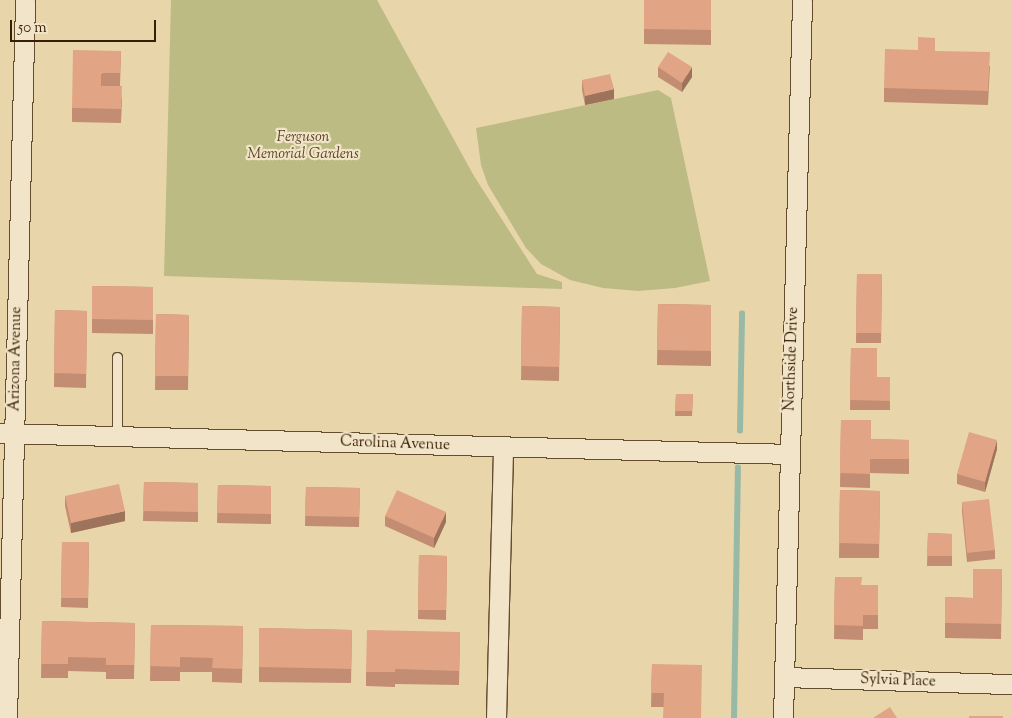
<!DOCTYPE html>
<style>
body{margin:0}
#map{position:relative;width:1012px;height:718px;overflow:hidden;background:#e9d5aa;font-family:"Sorts Mill Goudy",serif}
div>[style]{position:absolute}
.green>*{inset:0;background:#bdbb84}
.stream>*{height:5.5px;margin:-2.75px;padding:0 2.75px;transform-origin:2.75px;border-radius:2.75px;background:#98b9a6}
.roads{filter:drop-shadow(1px 0 #644c2f) drop-shadow(-1px 0 #644c2f) drop-shadow(0 1px #644c2f) drop-shadow(0 -1px #644c2f)}
.service>*{height:9px;margin:-4.5px;padding:0 4.5px;transform-origin:4.5px;border-radius:4.5px;background:#f1e4c8}
.minor>*{height:19px;margin:-9.5px;padding:0 9.5px;transform-origin:9.5px;border-radius:9.5px;background:#f1e4c8}
.wall>*{inset:0;background:#c28d72}
.shaded-wall>*{inset:0;background:#9e735c}
.building>*{inset:0;background:#e1a484}
span{translate:-50% -50%;white-space:nowrap;text-align:center;line-height:1.15;-webkit-text-stroke:4.5px #f1e4c8;paint-order:stroke}
.park-label{font-size:15px;color:#594526;font-style:italic}
.street-label{font-size:15px;color:#381e06}
.scale{position:absolute;left:10px;top:20px;width:146px;height:22px;box-sizing:border-box;border:2px solid #381e06;border-top:0;padding-left:6px;font-size:15px;line-height:18px;white-space:nowrap;color:#381e06;-webkit-text-stroke:4px #f1e4c8;paint-order:stroke}
</style>
<div id="map">
<div class="green">
<i style="clip-path:polygon(171px 0,377px 0,474px 176px,537px 274px,562px 282px,562px 289px,164px 276px)"></i>
<i style="clip-path:polygon(658px 90px,671px 98px,710px 281px,675px 288px,638px 291px,603px 288px,570px 280px,541px 264px,526px 248px,488px 185px,481px 165px,476px 128px)"></i>
</div>
<div class="stream">
<i style="left:740px;top:431px;width:117px;rotate:-89deg"></i>
<i style="left:734px;top:718px;width:250px;rotate:-89.1deg"></i>
</div>
<div class="roads">
<div class="service">
<i style="left:117px;top:436px;width:79px;rotate:-90deg"></i>
</div>
<div class="minor">
<i style="left:0;top:433px;width:789px;rotate:1.52deg"></i>
<i style="left:784px;top:677px;width:228px;rotate:1.8deg"></i>
<i style="left:7px;top:718px;width:718px;rotate:-88.56deg"></i>
<i style="left:496px;top:718px;width:271px;rotate:-88.5deg"></i>
<i style="left:783px;top:718px;width:718px;rotate:-88.48deg"></i>
</div>
</div>
<div class="wall">
<i style="clip-path:polygon(644px 0,711px 0,711px 45px,644px 44px)"></i>
<i style="clip-path:polygon(121px 51px,120px 86px,122px 101px,121px 123px,72px 122px,72px 108px)"></i>
<i style="clip-path:polygon(935px 51px,990px 66px,988px 105px,884px 102px,884px 88px)"></i>
<i style="clip-path:polygon(658px 67px,692px 77px,682px 92px,658px 77px)"></i>
<i style="clip-path:polygon(582px 80px,614px 99px,585px 105px,582px 90px)"></i>
<i style="clip-path:polygon(857px 274px,882px 274px,881px 343px,856px 343px)"></i>
<i style="clip-path:polygon(92px 286px,153px 287px,153px 334px,92px 333px)"></i>
<i style="clip-path:polygon(658px 304px,711px 305px,711px 366px,657px 365px)"></i>
<i style="clip-path:polygon(522px 306px,560px 307px,559px 381px,521px 380px)"></i>
<i style="clip-path:polygon(55px 310px,87px 311px,86px 388px,54px 387px)"></i>
<i style="clip-path:polygon(156px 314px,189px 315px,188px 390px,155px 390px)"></i>
<i style="clip-path:polygon(851px 348px,877px 377px,890px 377px,890px 410px,850px 410px)"></i>
<i style="clip-path:polygon(676px 394px,693px 394px,692px 416px,675px 416px)"></i>
<i style="clip-path:polygon(841px 420px,871px 439px,909px 440px,909px 474px,870px 473px,870px 488px,840px 487px)"></i>
<i style="clip-path:polygon(997px 449px,985px 492px,957px 484px,957px 474px)"></i>
<i style="clip-path:polygon(144px 482px,198px 483px,198px 522px,143px 521px)"></i>
<i style="clip-path:polygon(218px 485px,271px 486px,271px 524px,217px 523px)"></i>
<i style="clip-path:polygon(306px 487px,360px 488px,359px 527px,305px 526px)"></i>
<i style="clip-path:polygon(840px 490px,880px 491px,879px 558px,839px 558px)"></i>
<i style="clip-path:polygon(65px 496px,125px 521px,71px 533px,65px 506px)"></i>
<i style="clip-path:polygon(962px 502px,995px 550px,995px 559px,967px 562px,962px 512px)"></i>
<i style="clip-path:polygon(385px 516px,446px 522px,434px 548px,385px 526px)"></i>
<i style="clip-path:polygon(928px 533px,952px 534px,952px 566px,927px 566px)"></i>
<i style="clip-path:polygon(62px 542px,89px 542px,88px 608px,61px 607px)"></i>
<i style="clip-path:polygon(419px 555px,447px 556px,446px 620px,418px 619px)"></i>
<i style="clip-path:polygon(1002px 569px,1001px 639px,945px 638px,945px 597px,973px 598px)"></i>
<i style="clip-path:polygon(835px 577px,862px 585px,878px 585px,878px 629px,863px 629px,863px 640px,834px 639px)"></i>
<i style="clip-path:polygon(42px 621px,135px 623px,134px 679px,106px 679px,106px 672px,68px 671px,68px 678px,41px 678px)"></i>
<i style="clip-path:polygon(151px 625px,243px 626px,242px 683px,212px 682px,212px 672px,180px 672px,180px 681px,150px 681px)"></i>
<i style="clip-path:polygon(259px 628px,352px 630px,351px 683px,259px 682px)"></i>
<i style="clip-path:polygon(460px 632px,459px 685px,395px 684px,395px 687px,366px 686px,366px 672px)"></i>
<i style="clip-path:polygon(652px 664px,701px 718px,664px 707px,651px 707px)"></i>
</div>
<div class="shaded-wall">
<i style="clip-path:polygon(692px 67px,692px 77px,682px 92px,682px 83px)"></i>
<i style="clip-path:polygon(614px 89px,614px 99px,585px 105px,585px 96px)"></i>
<i style="clip-path:polygon(997px 440px,997px 449px,985px 492px,985px 482px)"></i>
<i style="clip-path:polygon(125px 511px,125px 521px,71px 533px,71px 523px)"></i>
<i style="clip-path:polygon(446px 512px,446px 522px,434px 548px,434px 538px)"></i>
</div>
<div class="building">
<i style="clip-path:polygon(644px 0,711px 0,711px 30px,644px 29px)"></i>
<i style="clip-path:polygon(918px 37px,935px 38px,935px 51px,990px 52px,988px 91px,884px 88px,885px 49px,918px 50px)"></i>
<i style="clip-path:polygon(73px 50px,121px 51px,120px 73px,101px 73px,101px 86px,122px 86px,121px 109px,72px 108px)"></i>
<i style="clip-path:polygon(668px 52px,692px 67px,682px 83px,658px 67px)"></i>
<i style="clip-path:polygon(610px 74px,614px 89px,585px 96px,582px 80px)"></i>
<i style="clip-path:polygon(857px 274px,882px 274px,881px 333px,856px 333px)"></i>
<i style="clip-path:polygon(92px 286px,153px 287px,153px 320px,92px 319px)"></i>
<i style="clip-path:polygon(658px 304px,711px 305px,711px 351px,657px 350px)"></i>
<i style="clip-path:polygon(522px 306px,560px 307px,559px 367px,521px 366px)"></i>
<i style="clip-path:polygon(55px 310px,87px 311px,86px 374px,54px 373px)"></i>
<i style="clip-path:polygon(156px 314px,189px 315px,188px 376px,155px 376px)"></i>
<i style="clip-path:polygon(851px 348px,877px 348px,877px 377px,890px 377px,890px 401px,850px 400px)"></i>
<i style="clip-path:polygon(676px 394px,693px 394px,692px 411px,675px 411px)"></i>
<i style="clip-path:polygon(841px 420px,871px 420px,871px 439px,909px 440px,909px 459px,870px 459px,870px 474px,840px 473px)"></i>
<i style="clip-path:polygon(969px 432px,997px 440px,985px 482px,957px 474px)"></i>
<i style="clip-path:polygon(144px 482px,198px 483px,198px 512px,143px 511px)"></i>
<i style="clip-path:polygon(119px 484px,125px 511px,71px 523px,65px 496px)"></i>
<i style="clip-path:polygon(218px 485px,271px 486px,271px 514px,217px 513px)"></i>
<i style="clip-path:polygon(306px 487px,360px 488px,359px 517px,305px 516px)"></i>
<i style="clip-path:polygon(397px 490px,446px 512px,434px 538px,385px 516px)"></i>
<i style="clip-path:polygon(840px 490px,880px 491px,879px 544px,839px 543px)"></i>
<i style="clip-path:polygon(989px 499px,995px 550px,967px 553px,962px 502px)"></i>
<i style="clip-path:polygon(928px 533px,952px 534px,952px 556px,927px 556px)"></i>
<i style="clip-path:polygon(62px 542px,89px 542px,88px 598px,61px 598px)"></i>
<i style="clip-path:polygon(419px 555px,447px 556px,446px 610px,418px 610px)"></i>
<i style="clip-path:polygon(973px 569px,1002px 569px,1001px 624px,945px 623px,945px 597px,973px 598px)"></i>
<i style="clip-path:polygon(835px 577px,862px 577px,861px 585px,878px 585px,878px 615px,863px 615px,863px 626px,834px 625px)"></i>
<i style="clip-path:polygon(42px 621px,135px 623px,134px 665px,106px 665px,106px 658px,68px 657px,68px 664px,41px 664px)"></i>
<i style="clip-path:polygon(151px 625px,243px 626px,242px 669px,212px 668px,213px 658px,180px 657px,180px 667px,150px 666px)"></i>
<i style="clip-path:polygon(259px 628px,352px 630px,351px 669px,259px 667px)"></i>
<i style="clip-path:polygon(367px 630px,460px 632px,459px 671px,395px 669px,395px 672px,366px 672px)"></i>
<i style="clip-path:polygon(652px 664px,702px 665px,701px 718px,663px 718px,664px 693px,651px 693px)"></i>
<i style="clip-path:polygon(890px 707px,897px 718px,873px 718px)"></i>
<i style="clip-path:polygon(969px 716px,1003px 716px,1003px 718px,969px 718px)"></i>
</div>
<div class="park-label">
<span style="left:303px;top:146px">Ferguson<br>Memorial Gardens</span>
</div>
<div class="street-label">
<span style="left:16px;top:359px;rotate:-89deg">Arizona Avenue</span>
<span style="left:792px;top:359px;rotate:-88deg">Northside Drive</span>
<span style="left:395px;top:444px;rotate:2deg">Carolina Avenue</span>
<span style="left:898px;top:681px;rotate:2deg">Sylvia Place</span>
</div>
<div class="scale">50 m</div>
</div>
